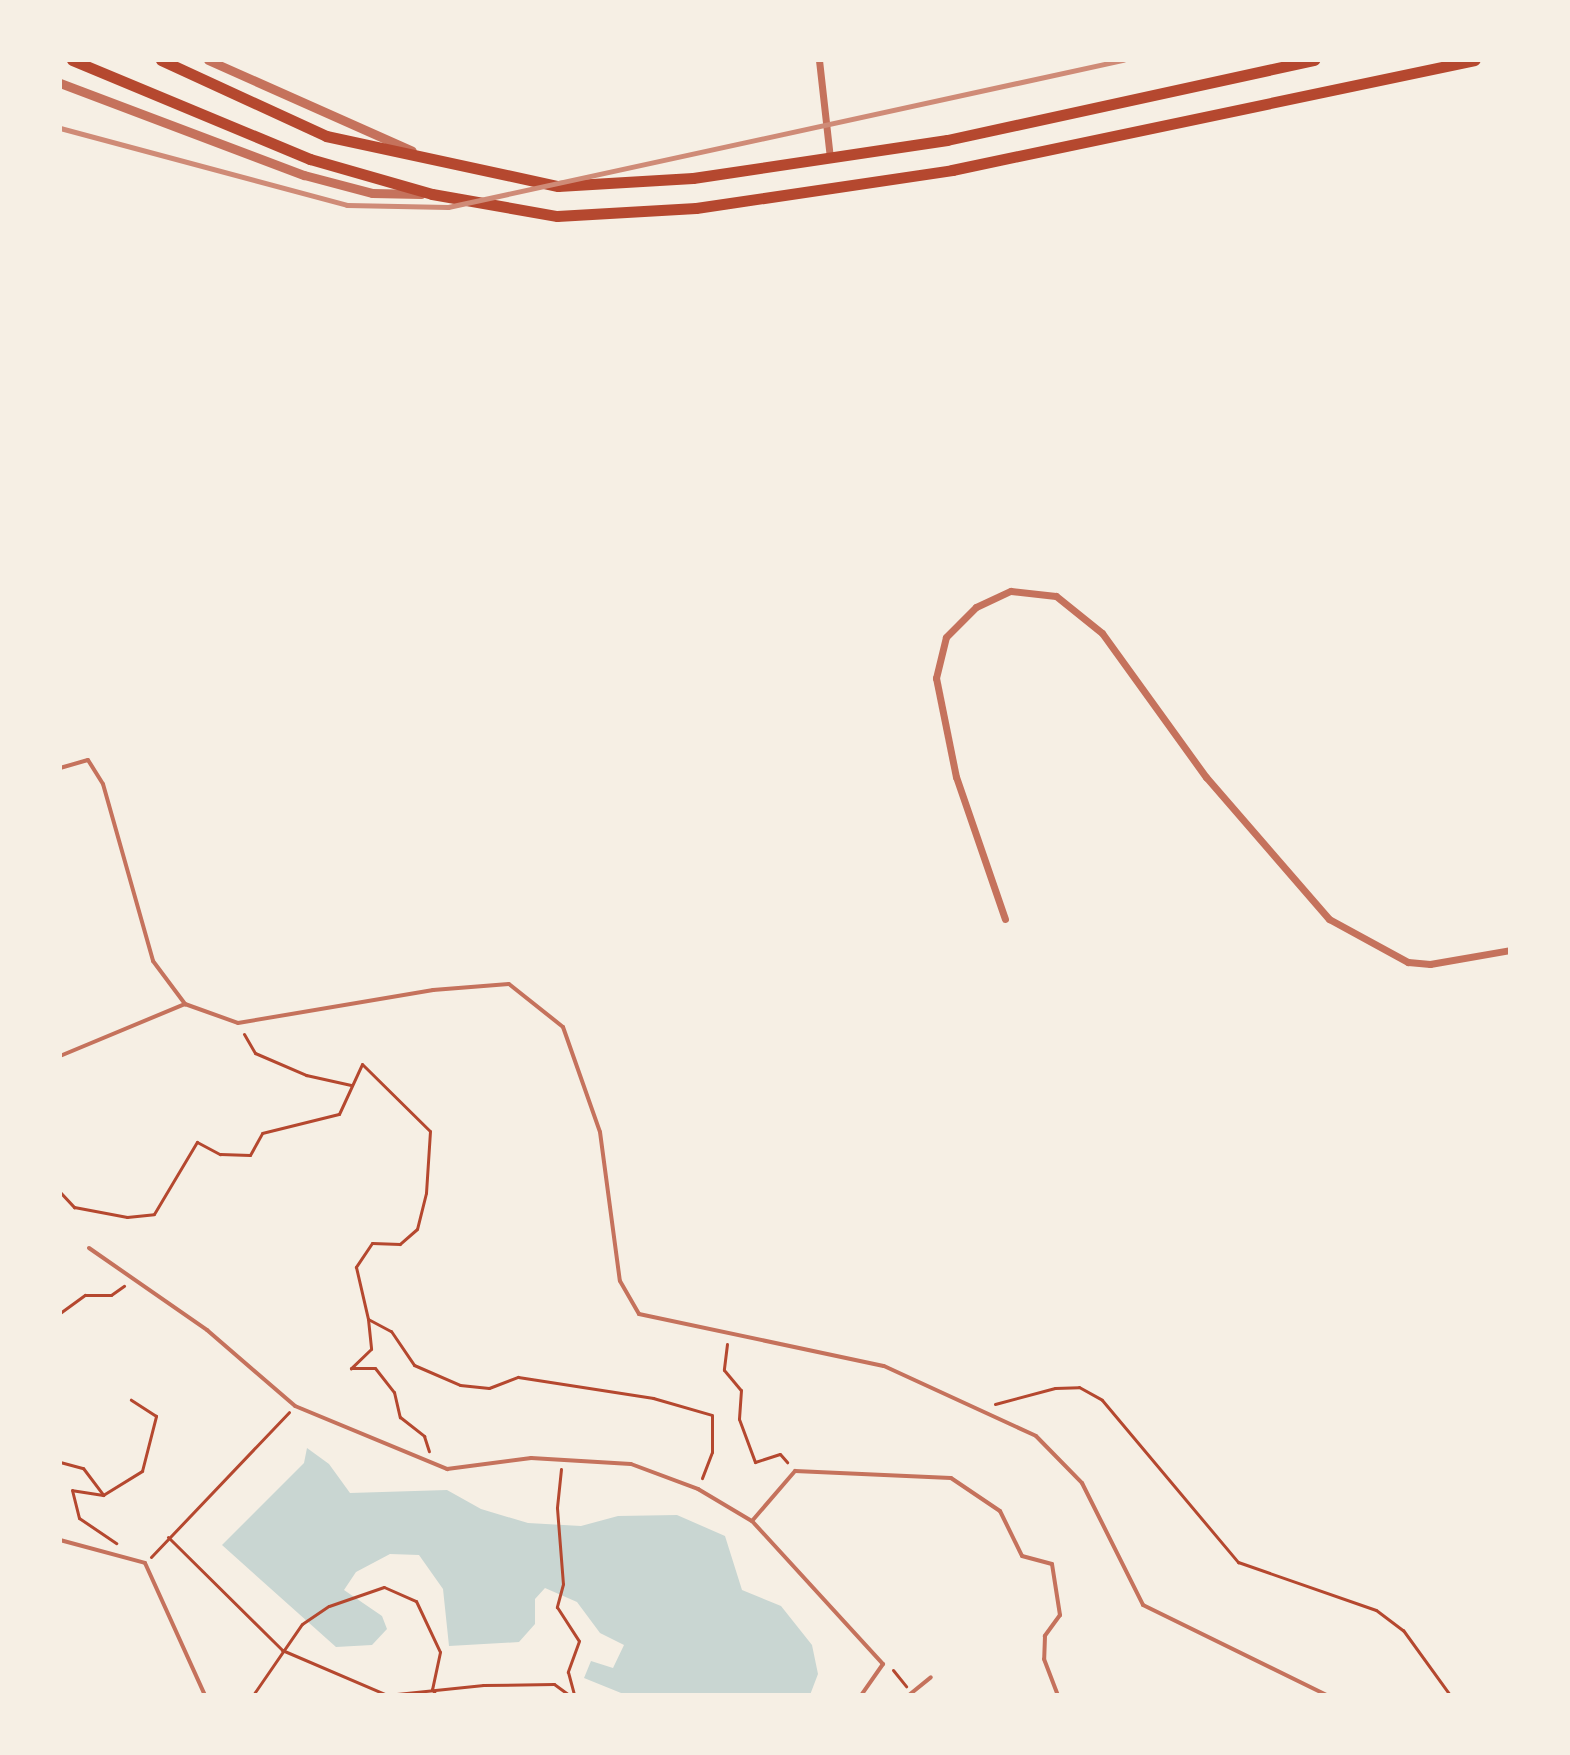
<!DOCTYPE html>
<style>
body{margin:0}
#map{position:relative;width:1570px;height:1755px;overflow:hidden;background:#f6efe4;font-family:"IBM Plex Sans",sans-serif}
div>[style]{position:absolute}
.water>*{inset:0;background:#c9d6d2}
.path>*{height:3px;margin:-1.5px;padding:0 1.5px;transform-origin:1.5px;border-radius:1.5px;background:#b5482f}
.service>*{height:4px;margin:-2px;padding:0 2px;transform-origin:2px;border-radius:2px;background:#c5725c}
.minor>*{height:7px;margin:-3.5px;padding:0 3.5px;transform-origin:3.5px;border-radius:3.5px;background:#c5725c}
.tertiary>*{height:9px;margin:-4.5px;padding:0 4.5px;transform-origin:4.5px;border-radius:4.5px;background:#c5725c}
.primary>*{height:11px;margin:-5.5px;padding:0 5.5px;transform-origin:5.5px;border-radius:5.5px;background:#b5482f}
.rail>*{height:5px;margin:-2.5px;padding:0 2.5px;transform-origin:2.5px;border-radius:2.5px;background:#cf8b77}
span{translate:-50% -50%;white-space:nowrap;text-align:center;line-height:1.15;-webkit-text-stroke:7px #f6efe4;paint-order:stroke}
.frame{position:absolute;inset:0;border:62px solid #f6efe4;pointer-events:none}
</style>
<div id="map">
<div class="water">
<i style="clip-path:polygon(307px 1448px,329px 1464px,350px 1493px,447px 1490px,481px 1509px,528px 1523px,581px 1526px,618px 1516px,677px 1515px,725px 1536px,742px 1590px,781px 1606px,812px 1645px,818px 1674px,810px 1695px,626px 1695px,584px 1678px,591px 1661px,613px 1668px,624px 1645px,600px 1633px,577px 1602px,545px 1588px,535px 1599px,535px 1624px,519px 1642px,449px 1646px,443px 1589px,419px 1555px,390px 1554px,356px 1572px,344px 1590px,382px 1616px,387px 1629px,372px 1645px,336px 1647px,222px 1545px,304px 1463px)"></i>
</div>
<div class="path">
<i style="left:244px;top:1034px;width:22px;rotate:60deg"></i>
<i style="left:255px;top:1053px;width:56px;rotate:23.3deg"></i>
<i style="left:306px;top:1075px;width:46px;rotate:12.5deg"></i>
<i style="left:60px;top:1192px;width:21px;rotate:47deg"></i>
<i style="left:74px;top:1207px;width:54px;rotate:10.7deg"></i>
<i style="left:127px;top:1217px;width:27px;rotate:-6deg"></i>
<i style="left:154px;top:1214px;width:84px;rotate:-59.2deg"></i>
<i style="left:197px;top:1142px;width:26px;rotate:28deg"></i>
<i style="left:220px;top:1154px;width:30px;rotate:2deg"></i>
<i style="left:250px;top:1155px;width:25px;rotate:-61deg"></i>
<i style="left:262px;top:1133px;width:79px;rotate:-13.9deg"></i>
<i style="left:339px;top:1114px;width:55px;rotate:-65.3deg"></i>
<i style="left:362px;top:1064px;width:95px;rotate:44.6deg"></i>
<i style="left:430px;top:1131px;width:62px;rotate:93.7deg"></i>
<i style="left:426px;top:1193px;width:37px;rotate:104deg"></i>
<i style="left:417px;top:1229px;width:23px;rotate:139deg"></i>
<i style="left:400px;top:1244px;width:28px;rotate:-178deg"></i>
<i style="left:372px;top:1243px;width:29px;rotate:124deg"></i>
<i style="left:356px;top:1267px;width:53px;rotate:77deg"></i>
<i style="left:368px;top:1319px;width:26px;rotate:28deg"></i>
<i style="left:391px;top:1331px;width:41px;rotate:55.9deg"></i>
<i style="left:414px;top:1365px;width:50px;rotate:23.5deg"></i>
<i style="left:460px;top:1385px;width:29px;rotate:6deg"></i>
<i style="left:489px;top:1388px;width:31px;rotate:-21deg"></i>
<i style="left:518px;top:1377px;width:137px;rotate:8.8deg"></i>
<i style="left:653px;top:1398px;width:61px;rotate:16.1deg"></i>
<i style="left:712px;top:1415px;width:37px;rotate:90deg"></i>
<i style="left:712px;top:1452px;width:28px;rotate:111deg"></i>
<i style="left:60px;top:1313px;width:31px;rotate:-36deg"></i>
<i style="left:85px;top:1295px;width:26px"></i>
<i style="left:111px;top:1295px;width:16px;rotate:-35deg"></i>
<i style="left:368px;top:1319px;width:30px;rotate:84deg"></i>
<i style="left:371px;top:1349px;width:28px;rotate:136deg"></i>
<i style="left:351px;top:1368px;width:24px"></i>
<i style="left:375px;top:1368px;width:31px;rotate:52deg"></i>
<i style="left:394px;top:1392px;width:26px;rotate:77deg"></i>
<i style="left:400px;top:1417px;width:31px;rotate:38deg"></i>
<i style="left:424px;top:1436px;width:16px;rotate:72deg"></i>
<i style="left:727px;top:1344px;width:26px;rotate:97deg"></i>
<i style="left:724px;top:1370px;width:26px;rotate:50deg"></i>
<i style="left:741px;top:1390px;width:29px;rotate:94deg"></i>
<i style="left:739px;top:1419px;width:46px;rotate:69.6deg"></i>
<i style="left:755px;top:1462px;width:26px;rotate:-18deg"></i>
<i style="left:780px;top:1454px;width:11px;rotate:49deg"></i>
<i style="left:995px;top:1404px;width:62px;rotate:-14.9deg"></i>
<i style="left:1055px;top:1388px;width:24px;rotate:-2deg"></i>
<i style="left:1079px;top:1387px;width:26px;rotate:29deg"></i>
<i style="left:1102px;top:1400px;width:212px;rotate:50deg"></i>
<i style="left:1238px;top:1562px;width:146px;rotate:19.2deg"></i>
<i style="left:1376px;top:1610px;width:34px;rotate:37deg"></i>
<i style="left:1403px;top:1630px;width:80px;rotate:54.1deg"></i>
<i style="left:60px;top:1462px;width:24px;rotate:15deg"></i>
<i style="left:83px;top:1468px;width:34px;rotate:53deg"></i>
<i style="left:103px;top:1495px;width:46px;rotate:-31.6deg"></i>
<i style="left:142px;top:1471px;width:57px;rotate:-75.7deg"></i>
<i style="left:156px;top:1416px;width:30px;rotate:-147deg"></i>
<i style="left:561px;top:1469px;width:39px;rotate:96deg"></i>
<i style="left:557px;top:1508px;width:76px;rotate:85.5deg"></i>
<i style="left:563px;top:1584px;width:24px;rotate:105deg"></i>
<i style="left:557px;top:1607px;width:40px;rotate:57.1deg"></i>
<i style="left:579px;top:1641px;width:33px;rotate:110deg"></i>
<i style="left:568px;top:1672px;width:24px;rotate:75deg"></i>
<i style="left:103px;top:1495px;width:31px;rotate:-171deg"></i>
<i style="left:72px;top:1490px;width:29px;rotate:76deg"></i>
<i style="left:79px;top:1518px;width:45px;rotate:34deg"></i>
<i style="left:168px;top:1537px;width:161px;rotate:44.7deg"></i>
<i style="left:282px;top:1650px;width:114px;rotate:23.2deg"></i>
<i style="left:387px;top:1695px;width:97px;rotate:-5.9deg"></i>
<i style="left:483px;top:1685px;width:71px;rotate:-0.8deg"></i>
<i style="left:554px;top:1684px;width:19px;rotate:36deg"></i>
<i style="left:151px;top:1557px;width:200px;rotate:-46.4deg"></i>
<i style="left:893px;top:1670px;width:21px;rotate:51deg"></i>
<i style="left:253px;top:1695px;width:86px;rotate:-55.4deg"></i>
<i style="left:302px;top:1624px;width:32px;rotate:-34deg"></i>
<i style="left:329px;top:1606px;width:58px;rotate:-19.1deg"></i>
<i style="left:384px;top:1587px;width:35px;rotate:24deg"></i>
<i style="left:416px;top:1601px;width:56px;rotate:64.8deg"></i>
<i style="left:440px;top:1652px;width:38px;rotate:102deg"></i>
<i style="left:432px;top:1689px;width:7px;rotate:56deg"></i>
</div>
<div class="service">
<i style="left:60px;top:768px;width:29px;rotate:-16deg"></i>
<i style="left:88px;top:760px;width:28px;rotate:58deg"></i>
<i style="left:103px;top:784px;width:184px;rotate:74.2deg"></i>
<i style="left:153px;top:961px;width:54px;rotate:53.3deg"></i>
<i style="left:185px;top:1004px;width:56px;rotate:19.7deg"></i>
<i style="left:238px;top:1023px;width:198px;rotate:-9.6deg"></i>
<i style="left:433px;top:990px;width:76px;rotate:-4.5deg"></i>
<i style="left:509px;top:984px;width:69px;rotate:38.5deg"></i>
<i style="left:563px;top:1027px;width:111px;rotate:70.6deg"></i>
<i style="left:600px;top:1132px;width:150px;rotate:82.4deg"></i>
<i style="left:620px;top:1281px;width:38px;rotate:60deg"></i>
<i style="left:639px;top:1314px;width:250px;rotate:12deg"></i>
<i style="left:884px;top:1366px;width:167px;rotate:24.7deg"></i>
<i style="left:1036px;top:1436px;width:66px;rotate:45.6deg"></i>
<i style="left:1082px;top:1483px;width:136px;rotate:63.4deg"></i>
<i style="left:1143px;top:1605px;width:205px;rotate:26.1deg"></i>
<i style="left:60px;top:1056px;width:135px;rotate:-22.6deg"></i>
<i style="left:89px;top:1248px;width:144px;rotate:34.8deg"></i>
<i style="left:207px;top:1330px;width:116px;rotate:40.8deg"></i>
<i style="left:295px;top:1406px;width:165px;rotate:22.5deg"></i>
<i style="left:447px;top:1469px;width:85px;rotate:-7.5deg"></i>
<i style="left:531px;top:1458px;width:100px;rotate:3.4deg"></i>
<i style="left:631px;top:1464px;width:72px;rotate:20.5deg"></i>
<i style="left:698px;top:1489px;width:63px;rotate:30.7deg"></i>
<i style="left:752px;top:1521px;width:194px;rotate:47.5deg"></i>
<i style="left:883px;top:1664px;width:38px;rotate:125deg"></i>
<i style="left:752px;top:1521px;width:66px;rotate:-49.3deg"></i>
<i style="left:795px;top:1471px;width:156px;rotate:2.6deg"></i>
<i style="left:951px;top:1478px;width:59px;rotate:34deg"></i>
<i style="left:1000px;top:1511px;width:50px;rotate:63.9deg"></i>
<i style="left:1022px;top:1556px;width:31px;rotate:15deg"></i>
<i style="left:1052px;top:1564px;width:52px;rotate:81.1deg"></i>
<i style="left:1060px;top:1615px;width:26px;rotate:126deg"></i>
<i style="left:1045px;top:1636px;width:23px;rotate:92deg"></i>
<i style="left:1044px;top:1659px;width:39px;rotate:69deg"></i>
<i style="left:60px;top:1540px;width:88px;rotate:15.1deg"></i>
<i style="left:145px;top:1563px;width:145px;rotate:65.6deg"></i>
<i style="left:909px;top:1695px;width:28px;rotate:-39deg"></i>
</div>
<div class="minor">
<i style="left:819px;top:60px;width:99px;rotate:83.6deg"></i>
<i style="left:1005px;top:919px;width:150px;rotate:-109deg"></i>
<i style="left:956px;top:777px;width:101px;rotate:-101.4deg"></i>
<i style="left:936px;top:678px;width:42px;rotate:-76.3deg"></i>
<i style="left:946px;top:637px;width:42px;rotate:-45deg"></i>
<i style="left:976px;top:607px;width:38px;rotate:-25deg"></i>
<i style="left:1011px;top:591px;width:45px;rotate:6.3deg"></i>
<i style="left:1056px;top:596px;width:59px;rotate:38.8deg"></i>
<i style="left:1102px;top:633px;width:178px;rotate:54.2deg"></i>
<i style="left:1206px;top:777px;width:188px;rotate:49.1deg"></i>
<i style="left:1329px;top:919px;width:90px;rotate:28.6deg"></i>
<i style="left:1408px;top:962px;width:22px;rotate:5deg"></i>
<i style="left:1430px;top:964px;width:81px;rotate:-9.9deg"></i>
</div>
<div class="tertiary">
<i style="left:208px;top:60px;width:223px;rotate:24deg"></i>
<i style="left:60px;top:83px;width:261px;rotate:20.7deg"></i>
<i style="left:304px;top:175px;width:70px;rotate:14.8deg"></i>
<i style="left:372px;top:193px;width:49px;rotate:1.2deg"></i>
</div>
<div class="primary">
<i style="left:72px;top:60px;width:258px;rotate:22.6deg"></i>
<i style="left:310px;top:159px;width:127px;rotate:16deg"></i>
<i style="left:432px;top:194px;width:127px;rotate:10deg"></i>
<i style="left:557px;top:216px;width:139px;rotate:-3.3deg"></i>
<i style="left:696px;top:208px;width:259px;rotate:-8.4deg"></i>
<i style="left:952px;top:170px;width:534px;rotate:-11.88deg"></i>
<i style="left:161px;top:60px;width:182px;rotate:24.7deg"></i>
<i style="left:326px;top:136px;width:237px;rotate:12.2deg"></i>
<i style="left:558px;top:186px;width:135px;rotate:-3.4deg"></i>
<i style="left:693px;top:178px;width:257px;rotate:-8.5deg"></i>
<i style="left:947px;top:140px;width:376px;rotate:-12.3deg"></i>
</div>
<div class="rail">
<i style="left:60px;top:128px;width:297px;rotate:15deg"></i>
<i style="left:347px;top:205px;width:101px;rotate:1.1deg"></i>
<i style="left:448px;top:207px;width:691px;rotate:-12.29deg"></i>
</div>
<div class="frame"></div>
</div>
